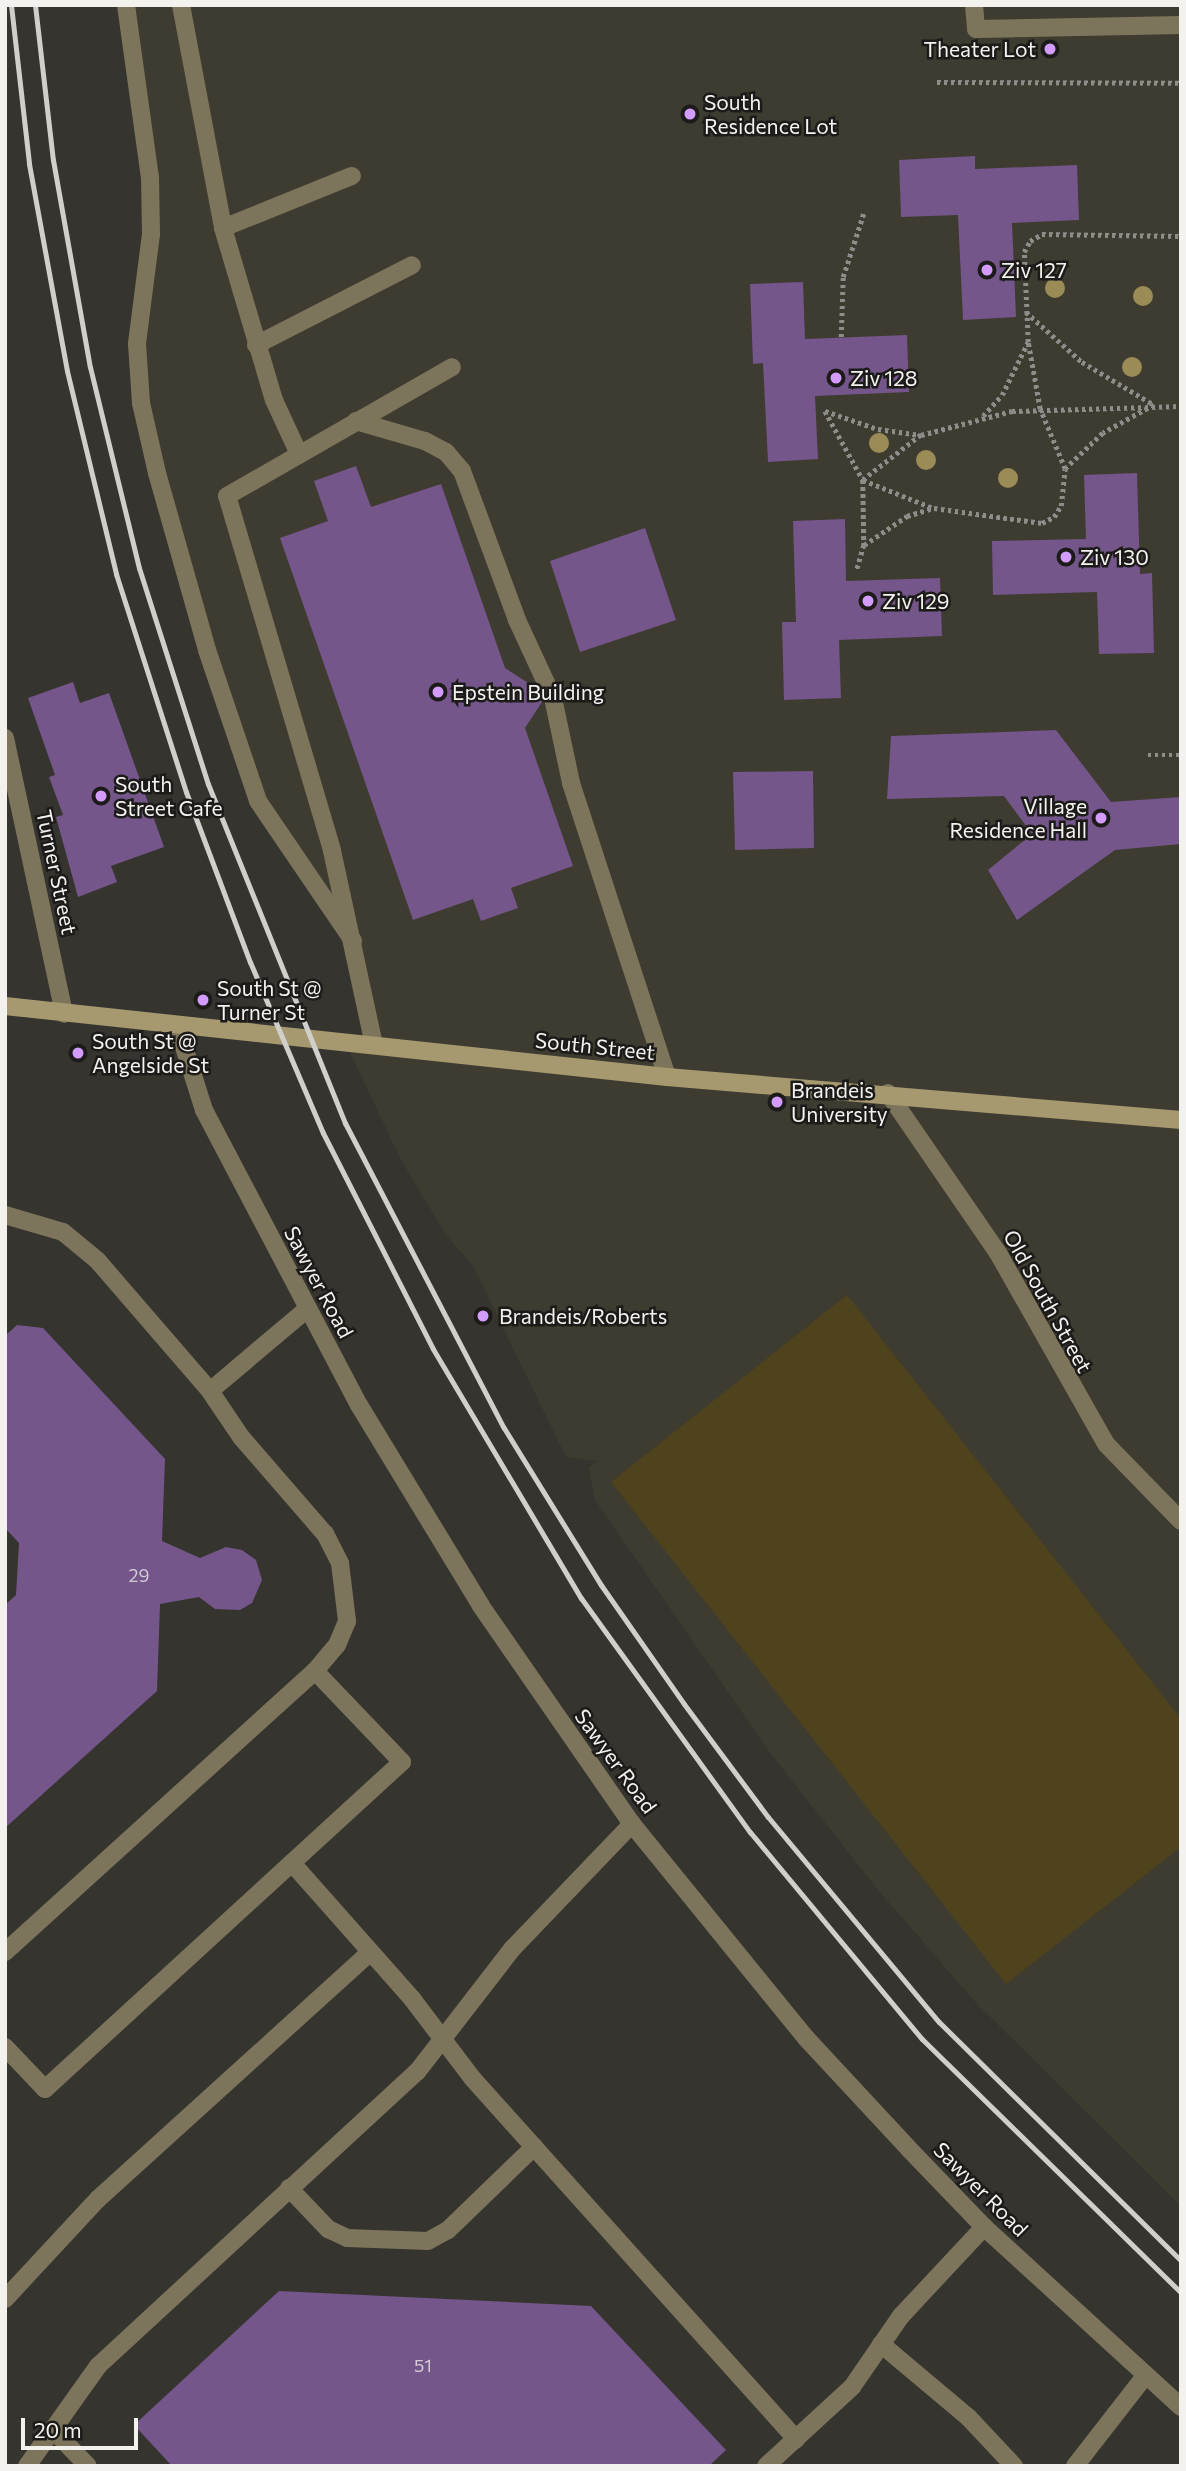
<!DOCTYPE html>
<style>
body{margin:0}
#map{position:relative;width:1186px;height:2471px;overflow:hidden;background:#35342f;font-family:Commissioner,sans-serif}
div>[style]{position:absolute}
.built>*{inset:0;background:#3e3b30}
.green>*{inset:0;background:#4f431d}
.building>*{inset:0;background:#74568a}
.path>*{height:4.5px;margin-top:-2.25px;transform-origin:0;background:repeating-linear-gradient(90deg,#8e8d89 0 3.5px,transparent 0 7px)}
.lane>*{height:18px;margin:-9px;padding:0 9px;transform-origin:9px;border-radius:9px;background:#7d755b}
.street>*{height:18px;margin:-9px;padding:0 9px;transform-origin:9px;border-radius:9px;background:#7d755b}
.secondary>*{height:18px;margin:-9px;padding:0 9px;transform-origin:9px;border-radius:9px;background:#a69970}
.rail>*{height:5px;margin:-2.5px;padding:0 2.5px;transform-origin:2.5px;border-radius:2.5px;background:#d0cfcb}
.trees>*{width:20px;height:20px;margin:-10px;border-radius:50%;background:#9b8b56}
.dots>*{width:19px;height:19px;translate:-50% -50%;box-sizing:border-box;border:4px solid #1c1b19;border-radius:50%}
span{translate:-50% -50%;white-space:nowrap;text-align:center;line-height:1.15;-webkit-text-stroke:5px #1c1b19;paint-order:stroke}
.number-label{font-size:18px;color:#d3cbd6}
.number-label span{-webkit-text-stroke-width:0}
.poi-label{font-size:21px;color:#f3f2ef}
.right{translate:-100% -50%;text-align:right}
.left{translate:0 -50%;text-align:left}
.street-label{font-size:21px;color:#f3f2ef}
.frame{position:absolute;inset:0;border:7px solid #f3f2ef;pointer-events:none}
.scale{position:absolute;left:21px;top:2418px;width:117px;height:32px;box-sizing:border-box;border:4px solid #f3f2ef;border-top:0;padding-left:9px;font-size:21px;line-height:24px;white-space:nowrap;color:#f3f2ef;-webkit-text-stroke:5px #1c1b19;paint-order:stroke}
</style>
<div id="map">
<div class="built">
<i style="clip-path:polygon(126px 5px,1181px 5px,1181px 2206px,977px 2004px,878px 1890px,771px 1754px,595px 1500px,589px 1467px,598px 1461px,566px 1457px,473px 1266px,446px 1235px,401px 1160px,345px 1042px,373px 1045px,353px 941px,258px 801px,141px 403px,151px 234px)"></i>
</div>
<div class="green">
<i style="clip-path:polygon(847px 1295px,1181px 1719px,1181px 1847px,1006px 1984px,611px 1482px)"></i>
</div>
<div class="building">
<i style="clip-path:polygon(975px 156px,975px 169px,1077px 165px,1079px 220px,1012px 223px,1016px 317px,963px 320px,958px 215px,901px 217px,899px 160px)"></i>
<i style="clip-path:polygon(803px 282px,805px 339px,907px 335px,909px 392px,815px 396px,818px 459px,768px 462px,763px 363px,753px 364px,750px 284px)"></i>
<i style="clip-path:polygon(356px 466px,371px 507px,441px 484px,505px 668px,536px 688px,542px 702px,525px 728px,573px 866px,511px 888px,518px 908px,481px 921px,473px 899px,413px 920px,280px 538px,328px 521px,314px 481px)"></i>
<i style="clip-path:polygon(1137px 473px,1140px 574px,1152px 573px,1154px 653px,1099px 654px,1097px 592px,993px 595px,992px 541px,1086px 539px,1084px 475px)"></i>
<i style="clip-path:polygon(845px 519px,846px 581px,940px 578px,942px 636px,839px 640px,841px 698px,784px 700px,782px 622px,796px 622px,793px 521px)"></i>
<i style="clip-path:polygon(645px 528px,676px 620px,580px 652px,550px 561px)"></i>
<i style="clip-path:polygon(73px 682px,80px 703px,109px 693px,164px 847px,111px 866px,117px 882px,78px 897px,56px 817px,63px 815px,49px 777px,55px 775px,28px 698px)"></i>
<i style="clip-path:polygon(1056px 730px,1111px 802px,1181px 797px,1181px 844px,1115px 850px,1017px 920px,988px 870px,1032px 834px,1004px 796px,887px 799px,891px 736px)"></i>
<i style="clip-path:polygon(813px 771px,814px 848px,735px 850px,733px 772px)"></i>
<i style="clip-path:polygon(17px 1325px,43px 1328px,165px 1459px,162px 1541px,200px 1558px,226px 1547px,242px 1550px,256px 1560px,262px 1580px,252px 1603px,240px 1610px,215px 1609px,199px 1597px,160px 1604px,157px 1691px,5px 1828px,5px 1605px,16px 1595px,19px 1543px,5px 1528px,5px 1336px)"></i>
<i style="clip-path:polygon(279px 2291px,591px 2306px,726px 2450px,709px 2466px,172px 2466px,134px 2425px)"></i>
</div>
<div class="path">
<i style="left:937px;top:82px;width:244px;rotate:0.2deg"></i>
<i style="left:1026px;top:312px;width:75px;rotate:41.8deg"></i>
<i style="left:1082px;top:362px;width:84px;rotate:30.8deg"></i>
<i style="left:1154px;top:405px;width:58px;rotate:151.2deg"></i>
<i style="left:1103px;top:433px;width:52px;rotate:136.5deg"></i>
<i style="left:841px;top:337px;width:60px;rotate:-88.1deg"></i>
<i style="left:843px;top:277px;width:68px;rotate:-72.1deg"></i>
<i style="left:825px;top:411px;width:56px;rotate:18.8deg"></i>
<i style="left:878px;top:429px;width:43px;rotate:7.9deg"></i>
<i style="left:921px;top:435px;width:94px;rotate:-14.8deg"></i>
<i style="left:1012px;top:411px;width:169px;rotate:-1.7deg"></i>
<i style="left:825px;top:411px;width:79px;rotate:61.2deg"></i>
<i style="left:863px;top:480px;width:65px;rotate:89.1deg"></i>
<i style="left:864px;top:545px;width:26px;rotate:106deg"></i>
<i style="left:983px;top:416px;width:28px;rotate:-48deg"></i>
<i style="left:1002px;top:395px;width:59px;rotate:-63.9deg"></i>
<i style="left:1028px;top:342px;width:90px;rotate:-92.5deg"></i>
<i style="left:1024px;top:252px;width:13px;rotate:-61deg"></i>
<i style="left:1030px;top:241px;width:14px;rotate:-30deg"></i>
<i style="left:1042px;top:234px;width:139px;rotate:0.8deg"></i>
<i style="left:921px;top:435px;width:73px;rotate:142.2deg"></i>
<i style="left:863px;top:480px;width:75px;rotate:21.8deg"></i>
<i style="left:864px;top:545px;width:52px;rotate:-34deg"></i>
<i style="left:907px;top:516px;width:28px;rotate:-17deg"></i>
<i style="left:934px;top:508px;width:109px;rotate:7.9deg"></i>
<i style="left:1042px;top:523px;width:13px;rotate:-27deg"></i>
<i style="left:1054px;top:517px;width:13px;rotate:-58deg"></i>
<i style="left:1061px;top:506px;width:37px;rotate:-84deg"></i>
<i style="left:1065px;top:469px;width:65px;rotate:-112.6deg"></i>
<i style="left:1040px;top:409px;width:68px;rotate:-100.2deg"></i>
<i style="left:1148px;top:755px;width:33px"></i>
</div>
<div class="lane">
<i style="left:126px;top:5px;width:174px;rotate:82.1deg"></i>
<i style="left:150px;top:177px;width:57px;rotate:89deg"></i>
<i style="left:151px;top:234px;width:111px;rotate:97.3deg"></i>
<i style="left:137px;top:344px;width:59px;rotate:86.1deg"></i>
<i style="left:141px;top:403px;width:72px;rotate:77.1deg"></i>
<i style="left:157px;top:473px;width:184px;rotate:74.2deg"></i>
<i style="left:207px;top:650px;width:159px;rotate:71.3deg"></i>
<i style="left:258px;top:801px;width:169px;rotate:55.8deg"></i>
<i style="left:181px;top:5px;width:227px;rotate:79.3deg"></i>
<i style="left:223px;top:228px;width:179px;rotate:73.5deg"></i>
<i style="left:274px;top:400px;width:60px;rotate:65.2deg"></i>
<i style="left:974px;top:5px;width:24px;rotate:85deg"></i>
<i style="left:976px;top:29px;width:205px;rotate:-1.1deg"></i>
<i style="left:223px;top:228px;width:139px;rotate:-22deg"></i>
<i style="left:256px;top:345px;width:175px;rotate:-27.1deg"></i>
<i style="left:356px;top:421px;width:72px;rotate:16.2deg"></i>
<i style="left:425px;top:441px;width:24px;rotate:28deg"></i>
<i style="left:446px;top:452px;width:25px;rotate:50deg"></i>
<i style="left:462px;top:471px;width:159px;rotate:69.7deg"></i>
<i style="left:517px;top:620px;width:86px;rotate:65.2deg"></i>
<i style="left:553px;top:698px;width:87px;rotate:78deg"></i>
<i style="left:571px;top:783px;width:309px;rotate:71.9deg"></i>
<i style="left:374px;top:1045px;width:199px;rotate:-102.2deg"></i>
<i style="left:332px;top:850px;width:369px;rotate:-106.5deg"></i>
<i style="left:227px;top:496px;width:259px;rotate:-29.8deg"></i>
<i style="left:5px;top:1215px;width:60px;rotate:16.3deg"></i>
<i style="left:63px;top:1232px;width:44px;rotate:39.5deg"></i>
<i style="left:97px;top:1260px;width:173px;rotate:49.2deg"></i>
<i style="left:292px;top:1863px;width:183px;rotate:48.5deg"></i>
<i style="left:413px;top:2000px;width:99px;rotate:52.8deg"></i>
<i style="left:473px;top:2079px;width:484px;rotate:48.1deg"></i>
<i style="left:5px;top:1952px;width:418px;rotate:-42.2deg"></i>
<i style="left:315px;top:1671px;width:34px;rotate:-50deg"></i>
<i style="left:337px;top:1645px;width:26px;rotate:-67deg"></i>
<i style="left:347px;top:1621px;width:58px;rotate:-96.9deg"></i>
<i style="left:340px;top:1563px;width:33px;rotate:-117deg"></i>
<i style="left:325px;top:1534px;width:128px;rotate:-130.9deg"></i>
<i style="left:241px;top:1437px;width:55px;rotate:-124deg"></i>
<i style="left:210px;top:1391px;width:127px;rotate:-40.2deg"></i>
<i style="left:5px;top:2047px;width:58px;rotate:46.4deg"></i>
<i style="left:45px;top:2089px;width:484px;rotate:-42.5deg"></i>
<i style="left:402px;top:1762px;width:126px;rotate:-133.7deg"></i>
<i style="left:289px;top:2188px;width:57px;rotate:46.4deg"></i>
<i style="left:328px;top:2229px;width:21px;rotate:25deg"></i>
<i style="left:347px;top:2238px;width:81px;rotate:2.1deg"></i>
<i style="left:428px;top:2241px;width:23px;rotate:-29deg"></i>
<i style="left:448px;top:2230px;width:120px;rotate:-44deg"></i>
<i style="left:5px;top:2299px;width:137px;rotate:-47.1deg"></i>
<i style="left:98px;top:2199px;width:367px;rotate:-42.2deg"></i>
<i style="left:881px;top:2344px;width:114px;rotate:40deg"></i>
<i style="left:968px;top:2417px;width:67px;rotate:46.8deg"></i>
<i style="left:55px;top:2432px;width:47px;rotate:45.9deg"></i>
<i style="left:27px;top:2466px;width:123px;rotate:-54.6deg"></i>
<i style="left:98px;top:2366px;width:434px;rotate:-42.7deg"></i>
<i style="left:417px;top:2072px;width:157px;rotate:-52.3deg"></i>
<i style="left:513px;top:1948px;width:172px;rotate:-46.2deg"></i>
<i style="left:766px;top:2466px;width:117px;rotate:-42.6deg"></i>
<i style="left:852px;top:2387px;width:86px;rotate:-55.4deg"></i>
<i style="left:901px;top:2316px;width:122px;rotate:-47deg"></i>
<i style="left:1075px;top:2466px;width:114px;rotate:-52.1deg"></i>
</div>
<div class="street">
<i style="left:5px;top:738px;width:282px;rotate:77.9deg"></i>
<i style="left:177px;top:1025px;width:89px;rotate:72.4deg"></i>
<i style="left:204px;top:1110px;width:333px;rotate:62.3deg"></i>
<i style="left:359px;top:1405px;width:235px;rotate:58.7deg"></i>
<i style="left:481px;top:1606px;width:265px;rotate:55.3deg"></i>
<i style="left:632px;top:1824px;width:276px;rotate:50.9deg"></i>
<i style="left:806px;top:2038px;width:151px;rotate:47.1deg"></i>
<i style="left:909px;top:2149px;width:108px;rotate:46.1deg"></i>
<i style="left:984px;top:2227px;width:267px;rotate:42.4deg"></i>
<i style="left:888px;top:1093px;width:194px;rotate:55.5deg"></i>
<i style="left:998px;top:1253px;width:219px;rotate:60.5deg"></i>
<i style="left:1106px;top:1444px;width:107px;rotate:45.8deg"></i>
</div>
<div class="secondary">
<i style="left:5px;top:1006px;width:666px;rotate:6.12deg"></i>
<i style="left:667px;top:1077px;width:516px;rotate:4.78deg"></i>
</div>
<div class="rail">
<i style="left:11px;top:5px;width:160px;rotate:83.5deg"></i>
<i style="left:29px;top:164px;width:210px;rotate:79.6deg"></i>
<i style="left:67px;top:371px;width:209px;rotate:76.4deg"></i>
<i style="left:116px;top:574px;width:229px;rotate:72.2deg"></i>
<i style="left:186px;top:792px;width:182px;rotate:69.4deg"></i>
<i style="left:250px;top:962px;width:186px;rotate:66.9deg"></i>
<i style="left:323px;top:1133px;width:242px;rotate:63deg"></i>
<i style="left:433px;top:1349px;width:290px;rotate:59.3deg"></i>
<i style="left:581px;top:1598px;width:289px;rotate:54.2deg"></i>
<i style="left:750px;top:1832px;width:269px;rotate:50.3deg"></i>
<i style="left:922px;top:2039px;width:363px;rotate:44.4deg"></i>
<i style="left:35px;top:5px;width:156px;rotate:83.4deg"></i>
<i style="left:53px;top:160px;width:210px;rotate:79.9deg"></i>
<i style="left:90px;top:367px;width:207px;rotate:76.3deg"></i>
<i style="left:139px;top:568px;width:227px;rotate:72.3deg"></i>
<i style="left:208px;top:784px;width:366px;rotate:68deg"></i>
<i style="left:345px;top:1123px;width:344px;rotate:62.5deg"></i>
<i style="left:504px;top:1428px;width:185px;rotate:58.3deg"></i>
<i style="left:601px;top:1585px;width:145px;rotate:55.1deg"></i>
<i style="left:684px;top:1704px;width:141px;rotate:53.4deg"></i>
<i style="left:768px;top:1817px;width:267px;rotate:50.2deg"></i>
<i style="left:939px;top:2022px;width:340px;rotate:44.6deg"></i>
</div>
<div class="trees">
<i style="left:1055px;top:288px"></i>
<i style="left:1143px;top:296px"></i>
<i style="left:1132px;top:367px"></i>
<i style="left:879px;top:443px"></i>
<i style="left:926px;top:460px"></i>
<i style="left:1008px;top:478px"></i>
</div>
<div class="dots">
<i style="left:1050px;top:49px;background:#d39cfc"></i>
<i style="left:690px;top:114px;background:#d39cfc"></i>
<i style="left:987px;top:270px;background:#d39cfc"></i>
<i style="left:836px;top:378px;background:#d39cfc"></i>
<i style="left:1066px;top:557px;background:#d39cfc"></i>
<i style="left:868px;top:601px;background:#d39cfc"></i>
<i style="left:438px;top:692px;background:#d39cfc"></i>
<i style="left:101px;top:796px;background:#d39cfc"></i>
<i style="left:1101px;top:818px;background:#d39cfc"></i>
<i style="left:203px;top:1000px;background:#d39cfc"></i>
<i style="left:78px;top:1053px;background:#d39cfc"></i>
<i style="left:777px;top:1102px;background:#d39cfc"></i>
<i style="left:483px;top:1316px;background:#d39cfc"></i>
</div>
<div class="number-label">
<span style="left:139px;top:1575px">29</span>
<span style="left:423px;top:2365px">51</span>
</div>
<div class="poi-label">
<span class="right" style="left:1036px;top:49px">Theater Lot</span>
<span class="left" style="left:704px;top:114px">South<br>Residence Lot</span>
<span class="left" style="left:1001px;top:270px">Ziv 127</span>
<span class="left" style="left:850px;top:378px">Ziv 128</span>
<span class="left" style="left:1080px;top:557px">Ziv 130</span>
<span class="left" style="left:882px;top:601px">Ziv 129</span>
<span class="left" style="left:452px;top:692px">Epstein Building</span>
<span class="left" style="left:115px;top:796px">South<br>Street Cafe</span>
<span class="right" style="left:1087px;top:818px">Village<br>Residence Hall</span>
<span class="left" style="left:217px;top:1000px">South St @<br>Turner St</span>
<span class="left" style="left:92px;top:1053px">South St @<br>Angelside St</span>
<span class="left" style="left:791px;top:1102px">Brandeis<br>University</span>
<span class="left" style="left:499px;top:1316px">Brandeis/Roberts</span>
</div>
<div class="street-label">
<span style="left:57px;top:872px;rotate:78deg">Turner Street</span>
<span style="left:595px;top:1046px;rotate:6deg">South Street</span>
<span style="left:319px;top:1282px;rotate:62deg">Sawyer Road</span>
<span style="left:1048px;top:1301px;rotate:61deg">Old South Street</span>
<span style="left:616px;top:1761px;rotate:54deg">Sawyer Road</span>
<span style="left:981px;top:2189px;rotate:45deg">Sawyer Road</span>
</div>
<div class="frame"></div>
<div class="scale">20 m</div>
</div>
